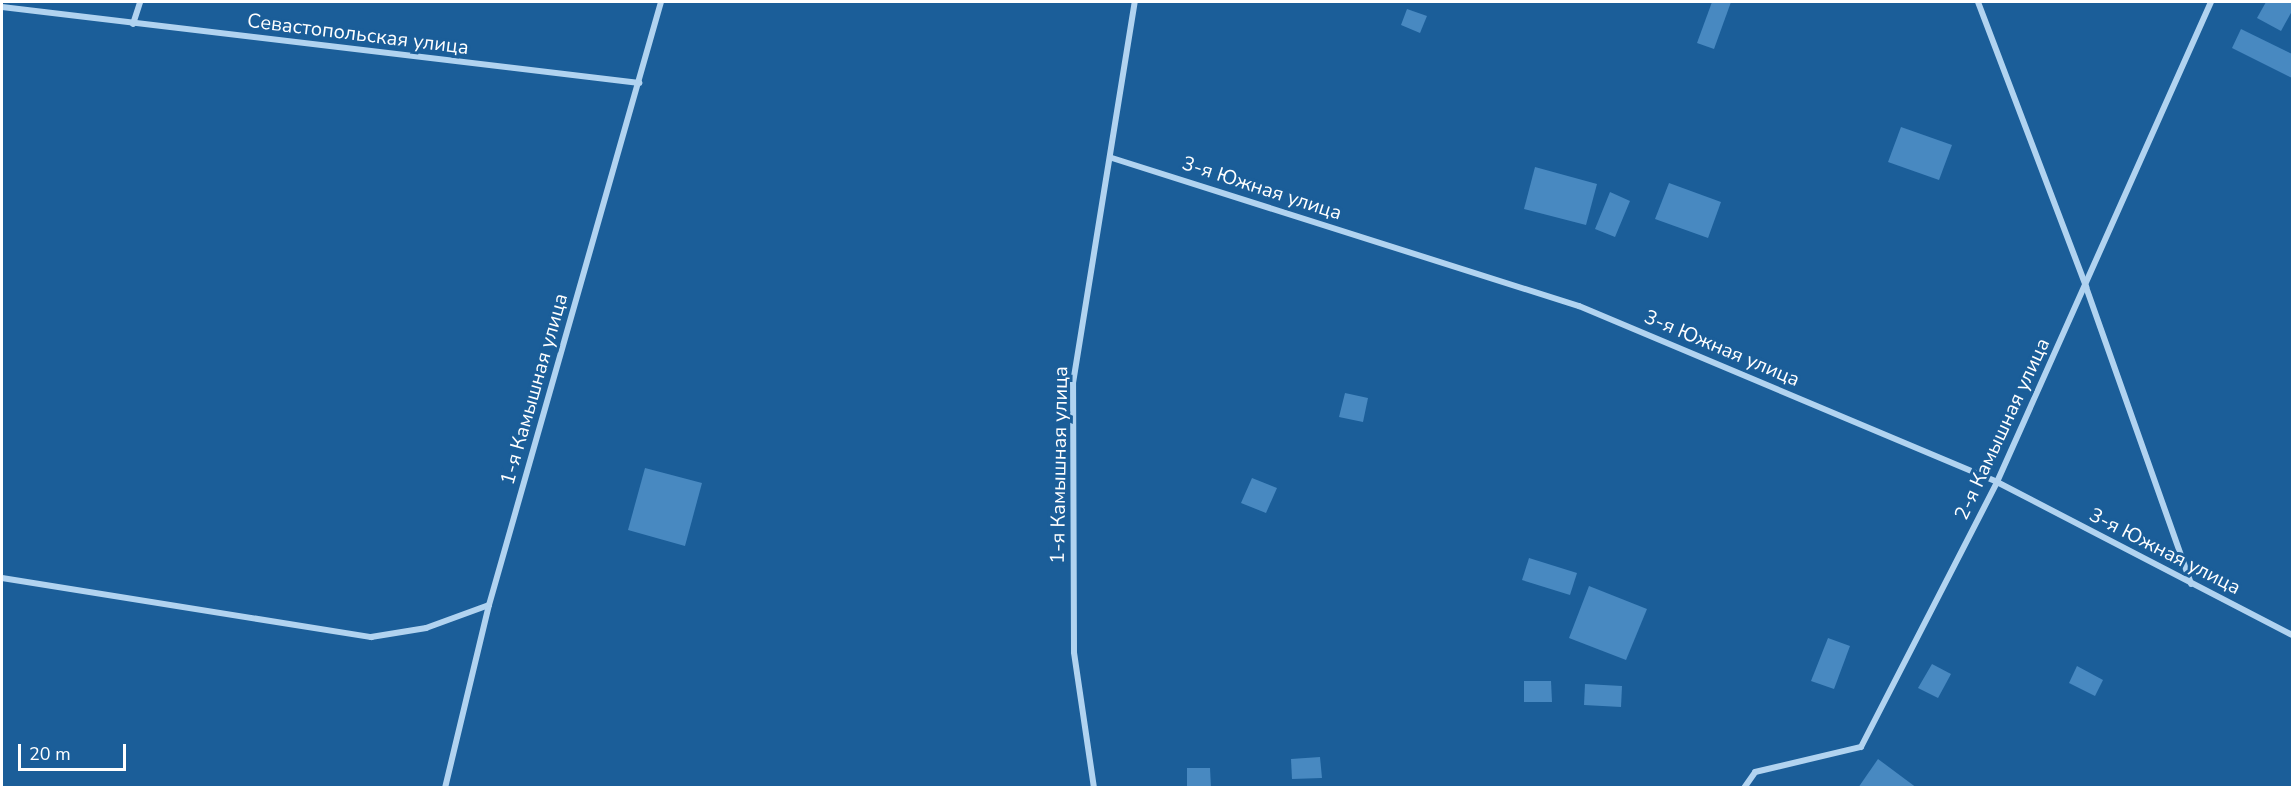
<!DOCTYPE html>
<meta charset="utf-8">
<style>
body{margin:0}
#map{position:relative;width:2294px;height:789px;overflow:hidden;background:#1b5e99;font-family:"Nunito Sans",sans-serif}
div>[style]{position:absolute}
.building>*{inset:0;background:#4889c1}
.minor>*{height:6px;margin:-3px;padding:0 3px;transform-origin:3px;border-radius:3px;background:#b1d3f0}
span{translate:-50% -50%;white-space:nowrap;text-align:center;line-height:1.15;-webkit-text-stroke:6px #1b5e99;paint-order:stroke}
.street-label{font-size:20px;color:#fff}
.frame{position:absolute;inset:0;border:3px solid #fff;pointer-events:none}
.scale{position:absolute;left:18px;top:744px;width:108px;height:27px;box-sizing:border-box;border:3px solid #fff;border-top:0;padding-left:8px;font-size:18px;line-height:21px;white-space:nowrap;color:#fff;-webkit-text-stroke:4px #1b5e99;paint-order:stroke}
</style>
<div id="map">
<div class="building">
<i style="clip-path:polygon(1712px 2px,1731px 2px,1714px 49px,1697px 43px)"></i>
<i style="clip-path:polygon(2266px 2px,2292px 2px,2292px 11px,2281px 31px,2257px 18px)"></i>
<i style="clip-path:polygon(1407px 9px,1427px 16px,1420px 33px,1401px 25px)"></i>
<i style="clip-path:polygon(2241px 29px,2292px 54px,2292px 78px,2232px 48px)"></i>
<i style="clip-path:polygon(1901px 127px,1952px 145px,1939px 180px,1888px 162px)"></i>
<i style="clip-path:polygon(1535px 167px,1597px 184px,1586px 225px,1524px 209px)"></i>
<i style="clip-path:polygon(1669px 183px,1721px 202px,1708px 238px,1655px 219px)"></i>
<i style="clip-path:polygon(1610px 192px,1630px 201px,1615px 237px,1595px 229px)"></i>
<i style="clip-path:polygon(1345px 393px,1368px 398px,1363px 422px,1339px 417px)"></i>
<i style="clip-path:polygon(645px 468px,702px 483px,685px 546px,628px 530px)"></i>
<i style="clip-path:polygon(1252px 478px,1277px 488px,1266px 513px,1241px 503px)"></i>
<i style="clip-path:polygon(1529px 558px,1577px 573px,1570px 595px,1522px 580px)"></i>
<i style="clip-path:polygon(1589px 586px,1647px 609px,1626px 660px,1569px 638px)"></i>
<i style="clip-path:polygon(1828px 638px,1850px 646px,1834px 689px,1811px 681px)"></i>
<i style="clip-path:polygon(1932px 664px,1951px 674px,1938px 698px,1918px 688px)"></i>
<i style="clip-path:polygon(2077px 666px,2103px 680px,2095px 696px,2069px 683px)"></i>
<i style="clip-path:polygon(1524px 681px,1551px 681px,1552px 702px,1524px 702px)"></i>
<i style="clip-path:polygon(1585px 684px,1622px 686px,1621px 707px,1584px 705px)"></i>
<i style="clip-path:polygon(1320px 757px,1322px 778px,1292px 779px,1291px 759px)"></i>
<i style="clip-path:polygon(1878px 759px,1917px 788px,1858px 788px)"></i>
<i style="clip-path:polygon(1187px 768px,1210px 768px,1211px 788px,1187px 788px)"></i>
</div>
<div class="minor">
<i style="left:1978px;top:2px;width:305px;rotate:69.2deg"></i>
<i style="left:2086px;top:287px;width:315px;rotate:70.5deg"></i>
<i style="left:2px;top:7px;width:642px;rotate:6.8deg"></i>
<i style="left:133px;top:24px;width:23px;rotate:-72deg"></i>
<i style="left:1112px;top:158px;width:490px;rotate:17.6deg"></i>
<i style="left:1579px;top:306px;width:454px;rotate:22.8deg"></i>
<i style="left:1997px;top:482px;width:332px;rotate:27.4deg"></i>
<i style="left:2px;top:578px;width:374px;rotate:9.1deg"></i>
<i style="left:371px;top:637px;width:56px;rotate:-9.3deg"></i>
<i style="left:426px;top:628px;width:67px;rotate:-20.1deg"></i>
<i style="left:445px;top:788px;width:188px;rotate:-76.5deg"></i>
<i style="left:489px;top:605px;width:627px;rotate:-74.08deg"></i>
<i style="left:1094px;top:788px;width:137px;rotate:-98.4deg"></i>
<i style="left:1074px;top:652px;width:269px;rotate:-90.2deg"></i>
<i style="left:1073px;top:383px;width:386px;rotate:-80.8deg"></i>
<i style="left:1744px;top:788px;width:19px;rotate:-55deg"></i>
<i style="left:1755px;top:772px;width:109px;rotate:-13.3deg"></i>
<i style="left:1861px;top:747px;width:298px;rotate:-62.8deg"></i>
<i style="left:1997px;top:482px;width:526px;rotate:-65.97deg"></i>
</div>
<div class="street-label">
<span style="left:358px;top:34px;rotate:7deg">Севастопольская улица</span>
<span style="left:1262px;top:188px;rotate:18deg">3-я Южная улица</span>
<span style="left:1722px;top:348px;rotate:23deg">3-я Южная улица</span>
<span style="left:534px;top:389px;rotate:-74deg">1-я Камышная улица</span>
<span style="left:2002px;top:429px;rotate:-65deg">2-я Камышная улица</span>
<span style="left:1059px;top:465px;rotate:-89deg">1-я Камышная улица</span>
<span style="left:2165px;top:551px;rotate:27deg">3-я Южная улица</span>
</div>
<div class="frame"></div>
<div class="scale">20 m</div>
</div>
